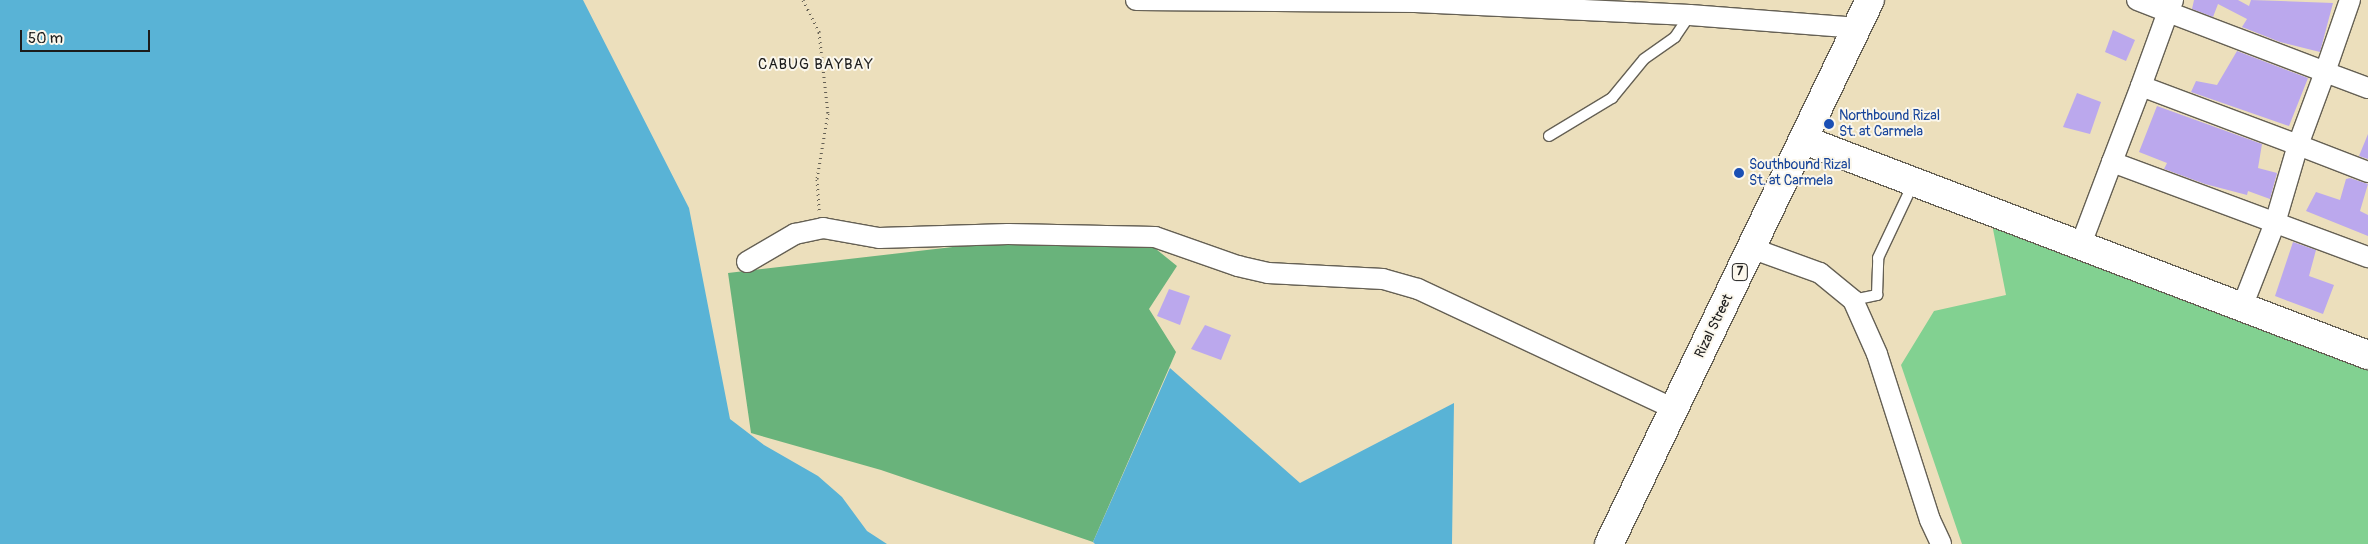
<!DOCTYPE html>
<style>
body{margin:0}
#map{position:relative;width:2368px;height:544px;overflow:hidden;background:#ecdfbc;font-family:Pangolin,sans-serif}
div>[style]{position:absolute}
.green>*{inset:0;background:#82d191}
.forest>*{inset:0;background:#69b37b}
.water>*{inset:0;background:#59b3d6}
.building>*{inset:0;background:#bba8ed}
.path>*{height:3px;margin-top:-1.5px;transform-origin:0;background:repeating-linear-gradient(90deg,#656054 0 1px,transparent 0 5px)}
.roads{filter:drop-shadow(1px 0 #656054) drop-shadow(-1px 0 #656054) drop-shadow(0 1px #656054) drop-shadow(0 -1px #656054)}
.lane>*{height:10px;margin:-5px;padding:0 5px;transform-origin:5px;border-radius:5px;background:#fff}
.street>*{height:20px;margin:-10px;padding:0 10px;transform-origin:10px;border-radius:10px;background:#fff}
.secondary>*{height:28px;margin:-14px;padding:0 14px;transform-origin:14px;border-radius:14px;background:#fff}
.primary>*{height:28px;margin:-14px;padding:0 14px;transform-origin:14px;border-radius:14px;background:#fff}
.dots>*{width:14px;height:14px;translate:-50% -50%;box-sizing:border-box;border:2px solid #fbf7ec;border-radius:50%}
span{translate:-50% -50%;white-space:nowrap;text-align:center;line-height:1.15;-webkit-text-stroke:4px #fbf7ec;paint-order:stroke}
.shield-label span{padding:1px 4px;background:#fbf7ec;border:1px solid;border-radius:4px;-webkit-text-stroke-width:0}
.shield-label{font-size:12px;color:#1c1c1c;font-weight:700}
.transit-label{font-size:14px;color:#164399}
.left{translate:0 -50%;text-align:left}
.street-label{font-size:14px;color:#1c1c1c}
.neighbourhood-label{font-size:15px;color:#1c1c1c;letter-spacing:1px}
.scale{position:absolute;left:20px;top:30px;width:130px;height:22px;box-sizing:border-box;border:2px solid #1c1c1c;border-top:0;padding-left:6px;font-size:15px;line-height:18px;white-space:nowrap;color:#1c1c1c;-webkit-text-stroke:4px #fbf7ec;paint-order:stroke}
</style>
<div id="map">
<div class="green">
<i style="clip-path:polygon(1991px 219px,2368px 364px,2368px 544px,1962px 544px,1901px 365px,1934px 311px,2006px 295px)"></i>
</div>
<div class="forest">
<i style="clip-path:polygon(970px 245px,1151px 245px,1177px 266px,1149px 309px,1176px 352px,1093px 542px,881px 470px,751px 433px,728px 273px)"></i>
</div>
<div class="water">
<i style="clip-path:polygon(0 0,583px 0,689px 208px,730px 419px,764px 445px,818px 476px,842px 497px,867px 531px,887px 544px,0 544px)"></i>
<i style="clip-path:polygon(1170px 368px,1300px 483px,1454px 403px,1452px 544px,1095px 544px,1093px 542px)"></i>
</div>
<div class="building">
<i style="clip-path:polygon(2194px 0,2238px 0,2249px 6px,2251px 0,2333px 3px,2320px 52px,2280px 42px,2242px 27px,2247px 19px,2218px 4px,2213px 17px,2192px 9px)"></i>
<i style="clip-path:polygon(2113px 30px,2135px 40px,2126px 61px,2105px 52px)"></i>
<i style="clip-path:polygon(2237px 51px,2308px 78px,2289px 126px,2191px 92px,2196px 81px,2217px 85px)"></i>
<i style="clip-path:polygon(2077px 93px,2101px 102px,2090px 134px,2063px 127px)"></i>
<i style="clip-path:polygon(2157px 106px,2262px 144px,2258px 168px,2277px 173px,2270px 199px,2248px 191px,2247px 195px,2205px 184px,2164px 169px,2167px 163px,2139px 152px)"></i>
<i style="clip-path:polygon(2368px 134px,2368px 159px,2359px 156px)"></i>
<i style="clip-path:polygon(2350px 178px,2368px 184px,2360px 211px,2368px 215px,2368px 236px,2306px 211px,2316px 192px,2340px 200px,2346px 179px)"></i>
<i style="clip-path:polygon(2293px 242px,2316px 250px,2309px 276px,2334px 285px,2323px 314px,2275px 296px)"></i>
<i style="clip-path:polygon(1169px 289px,1190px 296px,1180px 325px,1157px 316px)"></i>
<i style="clip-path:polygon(1205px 325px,1231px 335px,1221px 360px,1191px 349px)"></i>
</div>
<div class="path">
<i style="left:803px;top:0;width:36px;rotate:63deg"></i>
<i style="left:819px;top:32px;width:81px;rotate:83.7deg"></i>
<i style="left:828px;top:113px;width:67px;rotate:99.5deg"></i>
<i style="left:817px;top:179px;width:32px;rotate:86deg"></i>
</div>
<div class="roads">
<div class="lane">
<i style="left:1549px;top:136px;width:74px;rotate:-31.1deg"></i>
<i style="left:1612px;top:98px;width:50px;rotate:-50.6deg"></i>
<i style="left:1644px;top:59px;width:38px;rotate:-35deg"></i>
<i style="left:1675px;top:37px;width:27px;rotate:-56deg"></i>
<i style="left:1853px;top:300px;width:25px;rotate:-12deg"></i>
<i style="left:1877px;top:295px;width:37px;rotate:-88deg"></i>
<i style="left:1878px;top:258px;width:82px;rotate:-64.7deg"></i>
</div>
<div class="street">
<i style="left:1136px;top:0;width:279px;rotate:0.4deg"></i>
<i style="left:1415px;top:2px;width:275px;rotate:2.7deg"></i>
<i style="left:1690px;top:15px;width:169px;rotate:4.4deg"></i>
<i style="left:2137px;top:0;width:33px;rotate:21deg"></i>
<i style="left:2168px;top:12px;width:13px;rotate:-67deg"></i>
<i style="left:2141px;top:86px;width:79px;rotate:-70deg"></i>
<i style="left:2168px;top:12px;width:168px;rotate:20.9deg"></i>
<i style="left:2325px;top:72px;width:76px;rotate:-70.9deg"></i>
<i style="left:2112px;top:162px;width:81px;rotate:-69.1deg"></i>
<i style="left:2141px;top:86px;width:168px;rotate:20.6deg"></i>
<i style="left:2298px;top:145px;width:78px;rotate:-69.7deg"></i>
<i style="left:2325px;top:72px;width:46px;rotate:20.4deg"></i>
<i style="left:2081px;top:244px;width:88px;rotate:-69.3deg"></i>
<i style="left:2112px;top:162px;width:273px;rotate:20.4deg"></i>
<i style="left:1751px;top:248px;width:73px;rotate:19.9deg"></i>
<i style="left:1820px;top:273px;width:43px;rotate:39.3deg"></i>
<i style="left:1853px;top:300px;width:59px;rotate:66deg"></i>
<i style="left:1877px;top:354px;width:174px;rotate:72.3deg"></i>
<i style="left:1930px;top:520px;width:26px;rotate:65deg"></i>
<i style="left:747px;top:262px;width:56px;rotate:-30.3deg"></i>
<i style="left:795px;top:234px;width:29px;rotate:-12deg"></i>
<i style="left:823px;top:228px;width:57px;rotate:10.1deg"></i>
<i style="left:879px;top:238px;width:129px;rotate:-1.8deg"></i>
<i style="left:1008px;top:234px;width:147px;rotate:1.2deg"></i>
<i style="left:1155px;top:237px;width:88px;rotate:19.3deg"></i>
<i style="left:1238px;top:266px;width:31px;rotate:13deg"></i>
<i style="left:1268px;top:273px;width:115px;rotate:3deg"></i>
<i style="left:1383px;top:279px;width:36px;rotate:16deg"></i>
<i style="left:1418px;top:289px;width:283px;rotate:25.1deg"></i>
<i style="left:2242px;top:307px;width:90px;rotate:-68.6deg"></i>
<i style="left:2275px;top:223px;width:81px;rotate:-73.6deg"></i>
<i style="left:2298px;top:145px;width:75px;rotate:21.1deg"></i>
</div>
<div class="secondary">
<i style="left:1804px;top:140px;width:604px;rotate:20.87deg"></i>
</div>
<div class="primary">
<i style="left:1609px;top:544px;width:603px;rotate:-64.37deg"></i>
</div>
</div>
<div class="dots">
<i style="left:1829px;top:124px;background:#1a4fb4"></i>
<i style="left:1739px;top:173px;background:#1a4fb4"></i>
</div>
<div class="shield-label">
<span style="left:1740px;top:272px">7</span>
</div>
<div class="transit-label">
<span class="left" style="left:1839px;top:124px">Northbound Rizal<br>St. at Carmela</span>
<span class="left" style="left:1749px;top:173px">Southbound Rizal<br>St. at Carmela</span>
</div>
<div class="street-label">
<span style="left:1714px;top:326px;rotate:-64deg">Rizal Street</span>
</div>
<div class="neighbourhood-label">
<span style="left:816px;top:65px">CABUG BAYBAY</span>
</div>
<div class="scale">50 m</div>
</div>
